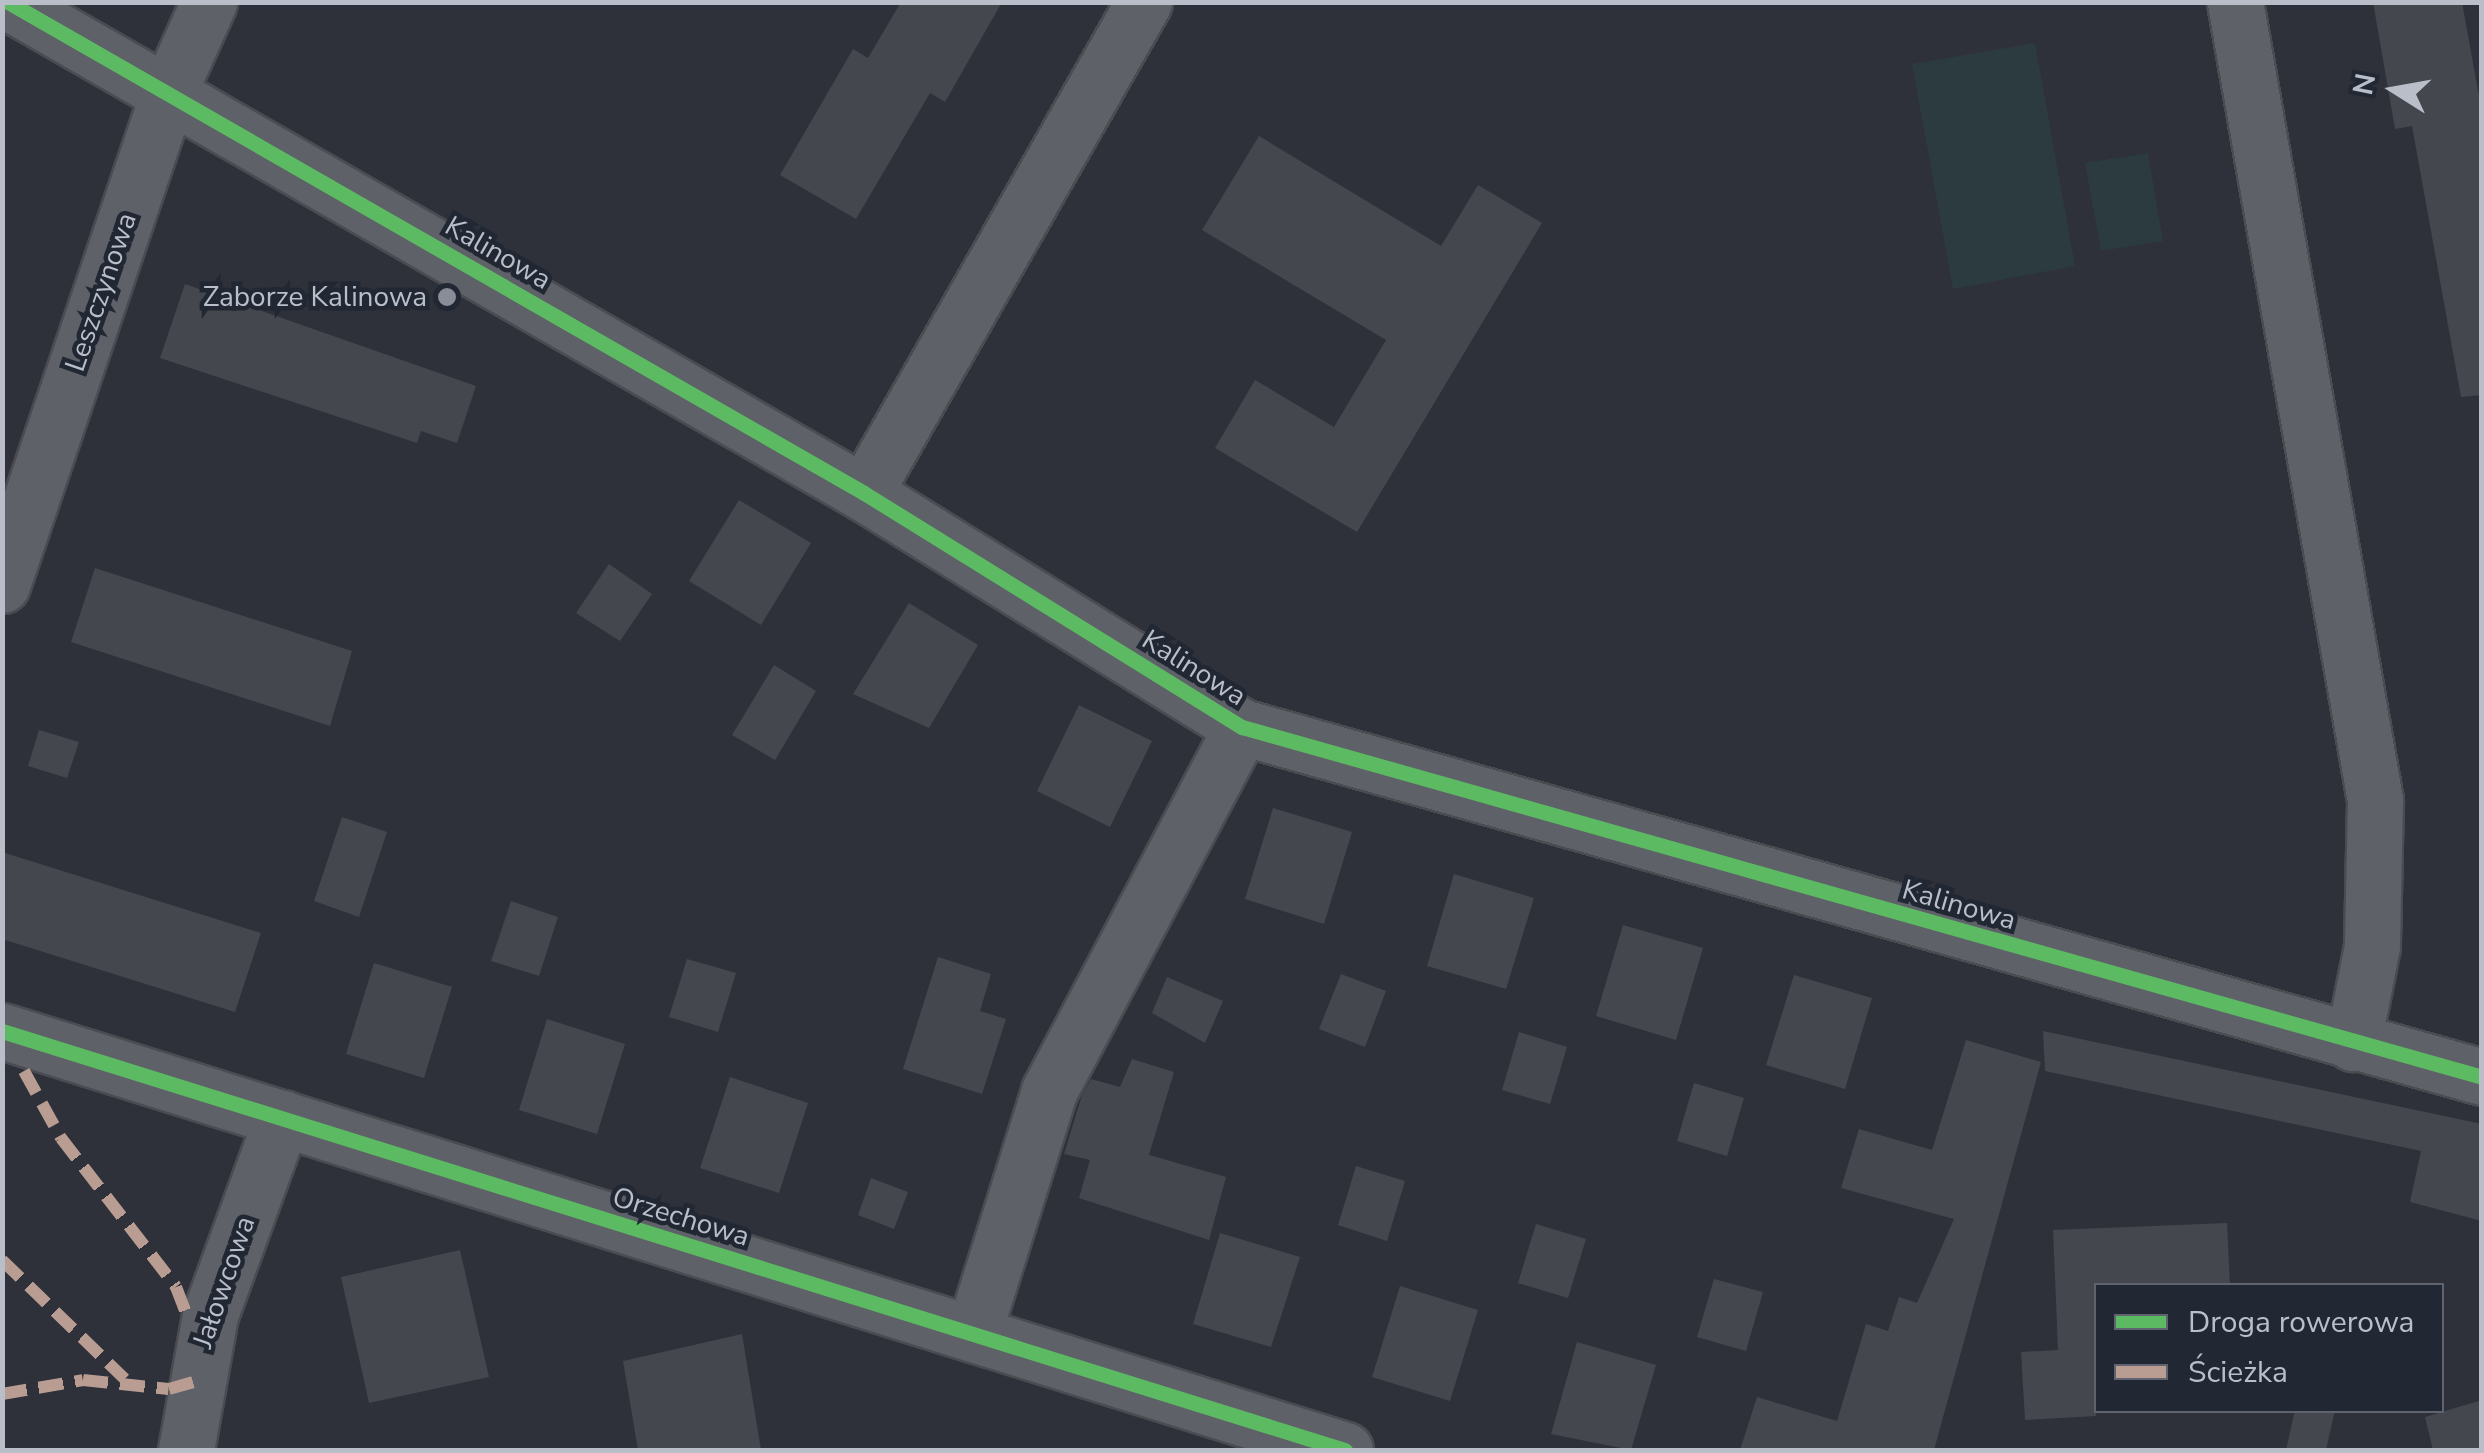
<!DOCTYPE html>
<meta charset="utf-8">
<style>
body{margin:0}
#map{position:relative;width:2484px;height:1453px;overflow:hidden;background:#2e3139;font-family:"Nunito Sans",sans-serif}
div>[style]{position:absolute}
.green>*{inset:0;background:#2c3b3f}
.building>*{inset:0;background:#44474e}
.roads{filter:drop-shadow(2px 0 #4a4c52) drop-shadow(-2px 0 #4a4c52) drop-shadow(0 2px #4a4c52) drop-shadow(0 -2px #4a4c52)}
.minor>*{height:55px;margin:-27.5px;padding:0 27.5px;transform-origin:27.5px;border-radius:27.5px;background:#5e6167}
.quiet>*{height:12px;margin-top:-6px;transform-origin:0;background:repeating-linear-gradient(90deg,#b99d93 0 25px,transparent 0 37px)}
.cycleway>*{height:15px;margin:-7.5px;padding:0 7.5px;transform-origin:7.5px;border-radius:7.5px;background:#5cba63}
.dots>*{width:28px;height:28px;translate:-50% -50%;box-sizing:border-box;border:5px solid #212733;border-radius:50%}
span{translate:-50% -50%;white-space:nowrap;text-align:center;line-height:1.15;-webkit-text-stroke:9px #212733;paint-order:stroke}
.street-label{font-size:28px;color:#b9bec9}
.poi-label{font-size:28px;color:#b9bec9}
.right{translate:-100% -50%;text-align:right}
.frame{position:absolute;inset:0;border:5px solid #b9bec9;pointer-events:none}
.legend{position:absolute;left:2094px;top:1283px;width:350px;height:130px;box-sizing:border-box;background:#212733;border:2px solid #5e636f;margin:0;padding:12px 18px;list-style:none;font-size:30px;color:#b9bec9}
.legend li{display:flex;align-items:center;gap:20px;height:50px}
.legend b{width:50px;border:2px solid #5e636f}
.north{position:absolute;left:2344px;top:40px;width:100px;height:100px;-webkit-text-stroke:8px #212733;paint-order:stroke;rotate:281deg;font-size:28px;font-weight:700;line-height:40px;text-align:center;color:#b9bec9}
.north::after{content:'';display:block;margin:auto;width:35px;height:45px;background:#b9bec9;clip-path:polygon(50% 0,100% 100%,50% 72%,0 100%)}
</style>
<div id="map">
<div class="green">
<i style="clip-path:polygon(2035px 43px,2075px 266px,1953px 289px,1912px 64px)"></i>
<i style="clip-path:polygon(2148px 153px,2163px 241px,2101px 251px,2085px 163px)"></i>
</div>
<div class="building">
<i style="clip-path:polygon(901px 2px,1002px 2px,945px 102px,930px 93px,856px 219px,780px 175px,853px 49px,868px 58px)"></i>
<i style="clip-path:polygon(2373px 2px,2462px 2px,2482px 113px,2482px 395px,2461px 397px,2412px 126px,2395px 129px)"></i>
<i style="clip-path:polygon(1259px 136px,1441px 246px,1478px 185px,1542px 223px,1357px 532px,1215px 448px,1255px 380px,1334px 427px,1386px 340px,1202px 230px)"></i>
<i style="clip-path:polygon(185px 284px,476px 386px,457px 443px,421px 431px,417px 443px,160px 358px)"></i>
<i style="clip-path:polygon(739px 500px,811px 543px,761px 625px,689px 581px)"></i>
<i style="clip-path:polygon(609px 564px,652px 594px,620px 641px,576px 613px)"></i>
<i style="clip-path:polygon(95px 568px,352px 651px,330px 726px,71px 642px)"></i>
<i style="clip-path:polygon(909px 603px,978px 645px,929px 728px,853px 694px)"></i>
<i style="clip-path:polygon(774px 665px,816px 691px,775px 760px,732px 735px)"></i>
<i style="clip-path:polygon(1079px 705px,1152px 741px,1110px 827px,1037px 791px)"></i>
<i style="clip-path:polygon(39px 730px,79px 742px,67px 778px,28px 766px)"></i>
<i style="clip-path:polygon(1273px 808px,1352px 832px,1324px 924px,1245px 899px)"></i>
<i style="clip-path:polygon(342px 817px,387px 832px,359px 917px,314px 901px)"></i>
<i style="clip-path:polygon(2px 852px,261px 933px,235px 1012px,2px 939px)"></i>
<i style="clip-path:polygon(1454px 874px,1534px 898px,1506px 989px,1427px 966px)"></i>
<i style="clip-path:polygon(511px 901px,558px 917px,539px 976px,491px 961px)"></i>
<i style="clip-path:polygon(1623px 925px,1703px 948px,1676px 1040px,1596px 1016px)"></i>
<i style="clip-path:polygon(938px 957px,991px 974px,980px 1011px,1006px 1019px,982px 1094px,903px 1069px)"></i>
<i style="clip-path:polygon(687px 959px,736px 973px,718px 1032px,669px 1017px)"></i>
<i style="clip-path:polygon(374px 963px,452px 987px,424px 1078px,346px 1054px)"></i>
<i style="clip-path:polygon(1341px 974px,1386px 991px,1365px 1047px,1319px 1029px)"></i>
<i style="clip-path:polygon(1794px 975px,1872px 998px,1845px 1089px,1766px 1065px)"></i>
<i style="clip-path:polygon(1167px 977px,1223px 1001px,1205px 1043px,1152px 1013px)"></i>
<i style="clip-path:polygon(547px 1019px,625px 1044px,597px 1134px,519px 1110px)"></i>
<i style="clip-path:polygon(2043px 1031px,2482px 1124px,2482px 1221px,2410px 1202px,2421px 1151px,2045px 1071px)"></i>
<i style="clip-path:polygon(1519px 1032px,1567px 1047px,1550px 1104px,1502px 1090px)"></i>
<i style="clip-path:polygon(1966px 1040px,2041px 1062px,1934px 1450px,1740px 1450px,1757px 1397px,1837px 1421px,1866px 1324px,1888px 1331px,1899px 1297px,1917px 1303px,1954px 1219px,1841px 1188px,1859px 1129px,1932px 1150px)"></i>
<i style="clip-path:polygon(1132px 1059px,1174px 1072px,1149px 1155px,1226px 1177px,1209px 1240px,1079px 1198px,1090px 1160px,1064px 1154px,1082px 1095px,1091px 1079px,1120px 1087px)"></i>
<i style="clip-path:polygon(730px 1077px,808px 1103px,779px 1193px,700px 1168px)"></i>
<i style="clip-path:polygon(1694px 1083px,1744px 1098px,1727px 1156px,1677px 1141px)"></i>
<i style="clip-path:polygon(1356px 1166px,1405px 1181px,1387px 1241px,1338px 1225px)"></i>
<i style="clip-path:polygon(871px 1178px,908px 1192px,894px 1229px,858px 1215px)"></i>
<i style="clip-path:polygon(2227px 1223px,2230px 1286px,2096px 1286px,2096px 1416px,2025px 1420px,2021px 1352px,2058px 1350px,2053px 1230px)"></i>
<i style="clip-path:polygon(1536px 1224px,1586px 1239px,1568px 1298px,1518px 1283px)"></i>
<i style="clip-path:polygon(1220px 1233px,1300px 1257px,1271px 1347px,1193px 1324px)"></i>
<i style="clip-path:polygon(460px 1250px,489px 1377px,369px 1403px,341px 1277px)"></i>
<i style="clip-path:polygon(1714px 1279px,1763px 1292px,1746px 1351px,1697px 1337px)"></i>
<i style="clip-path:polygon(1400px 1286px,1478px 1310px,1450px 1401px,1372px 1377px)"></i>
<i style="clip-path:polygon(742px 1334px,761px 1450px,638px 1450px,623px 1361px)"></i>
<i style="clip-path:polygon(1577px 1342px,1656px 1365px,1631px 1450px,1551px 1434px)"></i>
<i style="clip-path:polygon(2482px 1400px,2482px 1450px,2433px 1450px,2425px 1417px)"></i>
<i style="clip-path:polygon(2295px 1410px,2335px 1410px,2326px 1450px,2286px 1450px)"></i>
</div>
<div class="roads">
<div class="minor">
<i style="left:8px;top:2px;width:987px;rotate:29.84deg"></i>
<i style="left:864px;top:493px;width:445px;rotate:31.8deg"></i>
<i style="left:1242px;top:727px;width:1288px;rotate:15.76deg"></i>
<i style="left:2235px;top:2px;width:810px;rotate:80.05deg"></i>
<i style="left:2375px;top:800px;width:146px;rotate:91.2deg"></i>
<i style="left:2372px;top:946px;width:99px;rotate:101.1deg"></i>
<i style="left:864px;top:493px;width:565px;rotate:-60.31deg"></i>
<i style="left:2px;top:585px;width:521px;rotate:-71.32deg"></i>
<i style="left:169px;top:91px;width:98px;rotate:-65.8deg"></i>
<i style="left:2px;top:1031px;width:1407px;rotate:17.33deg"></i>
<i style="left:973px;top:1334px;width:255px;rotate:-72.6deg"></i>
<i style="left:1049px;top:1091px;width:412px;rotate:-62.1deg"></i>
<i style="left:186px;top:1450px;width:137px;rotate:-79.9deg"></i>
<i style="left:210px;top:1315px;width:210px;rotate:-69.9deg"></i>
</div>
</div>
<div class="quiet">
<i style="left:24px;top:1071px;width:77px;rotate:61.1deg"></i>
<i style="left:61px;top:1138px;width:188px;rotate:52.3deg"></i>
<i style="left:176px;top:1287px;width:31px;rotate:69deg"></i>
<i style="left:2px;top:1260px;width:171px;rotate:44.1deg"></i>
<i style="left:2px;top:1394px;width:82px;rotate:-9.8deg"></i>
<i style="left:83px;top:1380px;width:86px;rotate:6deg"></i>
<i style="left:169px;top:1389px;width:25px;rotate:-16deg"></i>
</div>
<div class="cycleway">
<i style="left:8px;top:2px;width:987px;rotate:29.84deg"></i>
<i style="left:864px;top:493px;width:445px;rotate:31.8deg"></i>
<i style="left:1242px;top:727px;width:1288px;rotate:15.76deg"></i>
<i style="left:2px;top:1031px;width:1407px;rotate:17.33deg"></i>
</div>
<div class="dots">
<i style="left:447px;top:297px;background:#888d97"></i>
</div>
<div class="street-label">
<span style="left:498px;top:253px;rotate:30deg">Kalinowa</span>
<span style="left:101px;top:292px;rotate:-71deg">Leszczynowa</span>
<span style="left:1194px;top:668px;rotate:32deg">Kalinowa</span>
<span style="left:1959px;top:905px;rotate:16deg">Kalinowa</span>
<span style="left:681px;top:1217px;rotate:17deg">Orzechowa</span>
<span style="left:224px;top:1282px;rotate:-71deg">Jałowcowa</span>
</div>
<div class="poi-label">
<span class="right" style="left:427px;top:297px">Zaborze Kalinowa</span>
</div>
<div class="frame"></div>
<ul class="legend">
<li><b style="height:12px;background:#5cba63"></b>Droga rowerowa</li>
<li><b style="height:12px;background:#b99d93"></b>Ścieżka</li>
</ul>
<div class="north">N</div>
</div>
